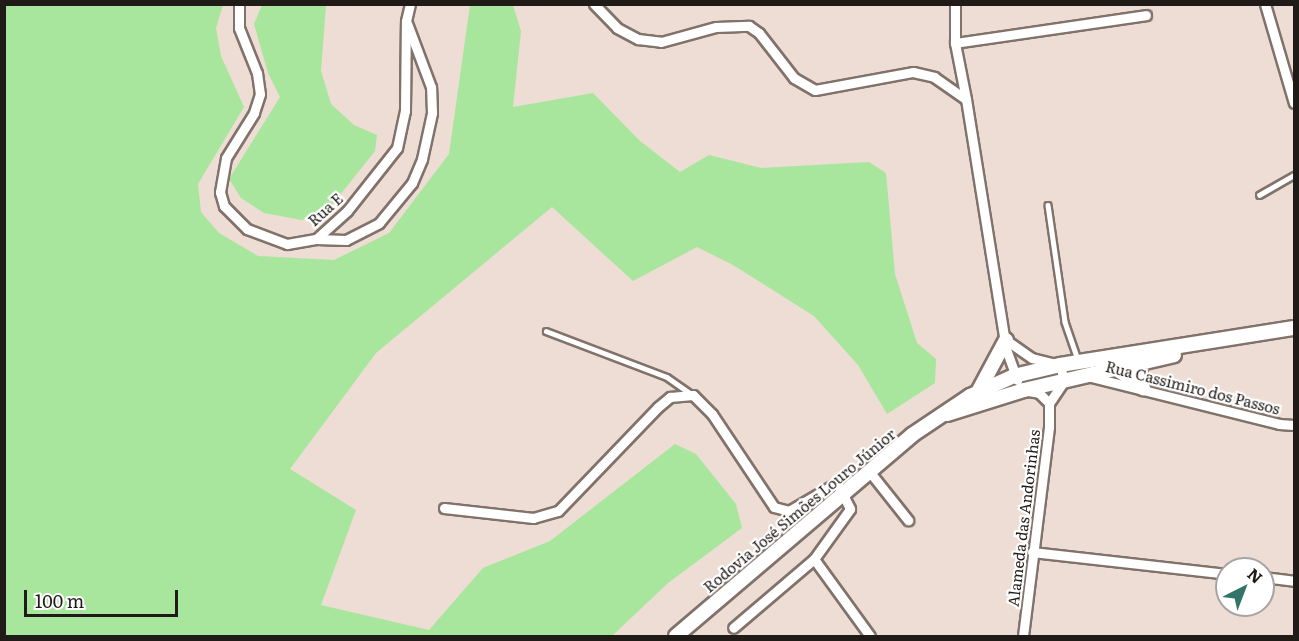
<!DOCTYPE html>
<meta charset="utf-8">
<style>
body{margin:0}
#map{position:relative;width:1299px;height:641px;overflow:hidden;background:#edddd4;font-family:Literata,serif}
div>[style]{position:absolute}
.green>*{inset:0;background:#a7e69c}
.roads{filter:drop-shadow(2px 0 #81726a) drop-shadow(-2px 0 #81726a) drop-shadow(0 2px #81726a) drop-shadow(0 -2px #81726a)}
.lane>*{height:4.5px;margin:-2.25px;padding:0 2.25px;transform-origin:2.25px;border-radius:2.25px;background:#fff}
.street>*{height:9px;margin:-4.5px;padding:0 4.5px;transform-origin:4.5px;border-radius:4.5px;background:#fff}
.secondary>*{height:14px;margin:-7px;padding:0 7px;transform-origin:7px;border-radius:7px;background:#fff}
span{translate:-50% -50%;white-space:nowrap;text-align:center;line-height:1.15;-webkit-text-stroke:4.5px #fff;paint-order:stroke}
.street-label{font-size:15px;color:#211b18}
.frame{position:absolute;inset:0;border:6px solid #211b18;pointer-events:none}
.north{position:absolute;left:1215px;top:557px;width:60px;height:60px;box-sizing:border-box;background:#fff;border:2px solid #a6a4a3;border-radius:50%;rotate:42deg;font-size:16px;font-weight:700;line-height:24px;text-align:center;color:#211b18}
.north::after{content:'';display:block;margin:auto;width:21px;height:27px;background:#327568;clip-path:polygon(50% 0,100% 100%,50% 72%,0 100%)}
.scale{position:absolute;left:24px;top:590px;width:154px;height:27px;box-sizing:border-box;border:3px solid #211b18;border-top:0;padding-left:8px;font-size:18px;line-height:21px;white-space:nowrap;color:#211b18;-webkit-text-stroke:4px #fff;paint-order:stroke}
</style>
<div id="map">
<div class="green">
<i style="clip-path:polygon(4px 5px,223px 5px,216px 28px,221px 56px,244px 107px,198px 184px,201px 212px,219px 233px,258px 256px,334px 260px,389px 233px,449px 154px,470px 5px,513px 5px,521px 31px,513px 107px,593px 93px,640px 141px,680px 172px,709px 155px,761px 168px,869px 162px,886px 173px,895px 274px,917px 343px,936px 359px,935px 383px,887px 414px,858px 365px,814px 316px,733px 265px,697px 247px,633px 281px,552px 207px,376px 353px,290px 469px,356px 510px,321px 605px,429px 630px,483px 568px,550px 541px,675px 444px,696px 454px,736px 504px,742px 528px,668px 583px,612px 636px,5px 636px)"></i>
<i style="clip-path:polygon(262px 5px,326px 5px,321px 71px,331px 104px,354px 125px,377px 135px,375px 151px,332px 205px,302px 220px,264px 213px,241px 198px,229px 179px,280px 97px,268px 73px,254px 24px)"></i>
</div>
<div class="roads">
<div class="lane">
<i style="left:1259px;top:195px;width:40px;rotate:-29.7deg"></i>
<i style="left:1048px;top:205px;width:118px;rotate:81.7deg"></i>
<i style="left:1065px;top:322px;width:39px;rotate:71deg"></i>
<i style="left:546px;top:331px;width:129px;rotate:20.8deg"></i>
<i style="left:667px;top:377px;width:32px;rotate:35deg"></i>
</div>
<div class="street">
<i style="left:239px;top:4px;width:24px;rotate:90deg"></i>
<i style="left:239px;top:28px;width:48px;rotate:68.2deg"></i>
<i style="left:257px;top:73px;width:21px;rotate:82deg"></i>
<i style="left:260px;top:94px;width:20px;rotate:108deg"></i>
<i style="left:254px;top:113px;width:53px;rotate:121.9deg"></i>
<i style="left:226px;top:158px;width:35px;rotate:100deg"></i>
<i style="left:220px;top:192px;width:15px;rotate:74deg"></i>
<i style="left:224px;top:206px;width:33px;rotate:45deg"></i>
<i style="left:247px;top:229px;width:43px;rotate:20.6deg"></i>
<i style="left:287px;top:244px;width:29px;rotate:-10deg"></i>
<i style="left:316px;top:239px;width:42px;rotate:-42.1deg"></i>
<i style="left:347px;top:211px;width:80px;rotate:-51.6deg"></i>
<i style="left:397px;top:148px;width:38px;rotate:-78deg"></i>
<i style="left:405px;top:111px;width:90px;rotate:-89.4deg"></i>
<i style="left:406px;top:21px;width:17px;rotate:-77deg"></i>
<i style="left:594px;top:4px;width:33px;rotate:46deg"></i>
<i style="left:617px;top:28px;width:24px;rotate:28deg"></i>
<i style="left:638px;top:39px;width:23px;rotate:7deg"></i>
<i style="left:661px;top:42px;width:57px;rotate:-15.3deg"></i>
<i style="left:716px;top:27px;width:33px;rotate:-2deg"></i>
<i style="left:749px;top:26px;width:12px;rotate:35deg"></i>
<i style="left:759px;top:33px;width:57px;rotate:52.1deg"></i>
<i style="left:794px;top:78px;width:24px;rotate:30deg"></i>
<i style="left:815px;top:90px;width:100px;rotate:-10.4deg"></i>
<i style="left:913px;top:72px;width:22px;rotate:13deg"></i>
<i style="left:934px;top:77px;width:39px;rotate:35deg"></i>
<i style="left:966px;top:99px;width:253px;rotate:80.9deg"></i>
<i style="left:1006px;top:349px;width:33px;rotate:70deg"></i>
<i style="left:955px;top:4px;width:39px;rotate:90deg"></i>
<i style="left:955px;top:43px;width:57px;rotate:78.9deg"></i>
<i style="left:1265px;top:4px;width:103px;rotate:73.7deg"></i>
<i style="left:955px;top:43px;width:193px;rotate:-8.3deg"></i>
<i style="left:316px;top:239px;width:30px;rotate:2deg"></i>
<i style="left:346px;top:240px;width:37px;rotate:-27deg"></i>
<i style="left:379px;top:223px;width:52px;rotate:-50.5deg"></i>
<i style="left:412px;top:183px;width:26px;rotate:-67deg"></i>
<i style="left:422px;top:159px;width:47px;rotate:-77.7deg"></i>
<i style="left:432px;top:113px;width:26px;rotate:-92deg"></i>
<i style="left:431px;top:87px;width:68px;rotate:-110.6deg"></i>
<i style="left:1006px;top:340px;width:32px;rotate:35deg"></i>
<i style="left:1032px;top:358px;width:29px;rotate:14deg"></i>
<i style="left:1060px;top:365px;width:16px;rotate:76deg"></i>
<i style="left:1064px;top:381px;width:27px;rotate:124deg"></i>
<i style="left:1110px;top:368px;width:34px;rotate:32deg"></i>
<i style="left:1087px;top:376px;width:198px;rotate:14deg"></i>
<i style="left:1279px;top:424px;width:15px;rotate:4deg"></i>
<i style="left:1028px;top:391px;width:11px;rotate:10deg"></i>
<i style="left:1039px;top:393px;width:14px;rotate:45deg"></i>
<i style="left:869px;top:471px;width:63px;rotate:51.5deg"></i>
<i style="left:444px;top:508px;width:90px;rotate:6.4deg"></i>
<i style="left:533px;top:518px;width:26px;rotate:-16deg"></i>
<i style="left:558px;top:511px;width:144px;rotate:-46.1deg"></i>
<i style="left:658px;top:407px;width:16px;rotate:-40deg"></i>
<i style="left:670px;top:397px;width:23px;rotate:-5deg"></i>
<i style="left:693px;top:395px;width:27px;rotate:45deg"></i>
<i style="left:712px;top:414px;width:112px;rotate:56.3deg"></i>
<i style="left:774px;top:507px;width:16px;rotate:15deg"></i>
<i style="left:789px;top:511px;width:56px;rotate:-30.3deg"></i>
<i style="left:837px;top:483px;width:29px;rotate:63deg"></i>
<i style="left:850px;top:509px;width:62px;rotate:125.8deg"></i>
<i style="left:814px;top:559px;width:106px;rotate:139.6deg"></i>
<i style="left:1032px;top:552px;width:196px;rotate:6.4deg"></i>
<i style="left:814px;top:559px;width:95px;rotate:54deg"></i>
<i style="left:1263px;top:577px;width:31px;rotate:7deg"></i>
<i style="left:1023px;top:636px;width:211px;rotate:-82.9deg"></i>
<i style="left:1049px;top:427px;width:24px;rotate:-90deg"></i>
</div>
<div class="secondary">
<i style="left:1140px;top:362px;width:14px;rotate:94deg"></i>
<i style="left:1139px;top:376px;width:13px;rotate:72deg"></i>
<i style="left:978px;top:392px;width:59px;rotate:-61.7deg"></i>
<i style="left:947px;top:414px;width:81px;rotate:-17.3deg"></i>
<i style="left:1024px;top:390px;width:154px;rotate:-13.1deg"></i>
<i style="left:676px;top:636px;width:310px;rotate:-40.4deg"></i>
<i style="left:912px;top:435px;width:70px;rotate:-33.9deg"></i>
<i style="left:970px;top:396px;width:48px;rotate:-24.4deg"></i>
<i style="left:1014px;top:376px;width:47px;rotate:-13.4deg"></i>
<i style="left:1060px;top:365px;width:237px;rotate:-9deg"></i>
</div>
</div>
<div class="street-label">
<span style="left:325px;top:209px;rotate:-42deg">Rua E</span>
<span style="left:1193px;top:387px;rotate:14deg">Rua Cassimiro dos Passos</span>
<span style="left:799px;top:510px;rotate:-40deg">Rodovia José Simões Louro Júnior</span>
<span style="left:1023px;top:518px;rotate:-83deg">Alameda das Andorinhas</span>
</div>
<div class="frame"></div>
<div class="north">N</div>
<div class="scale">100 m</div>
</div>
